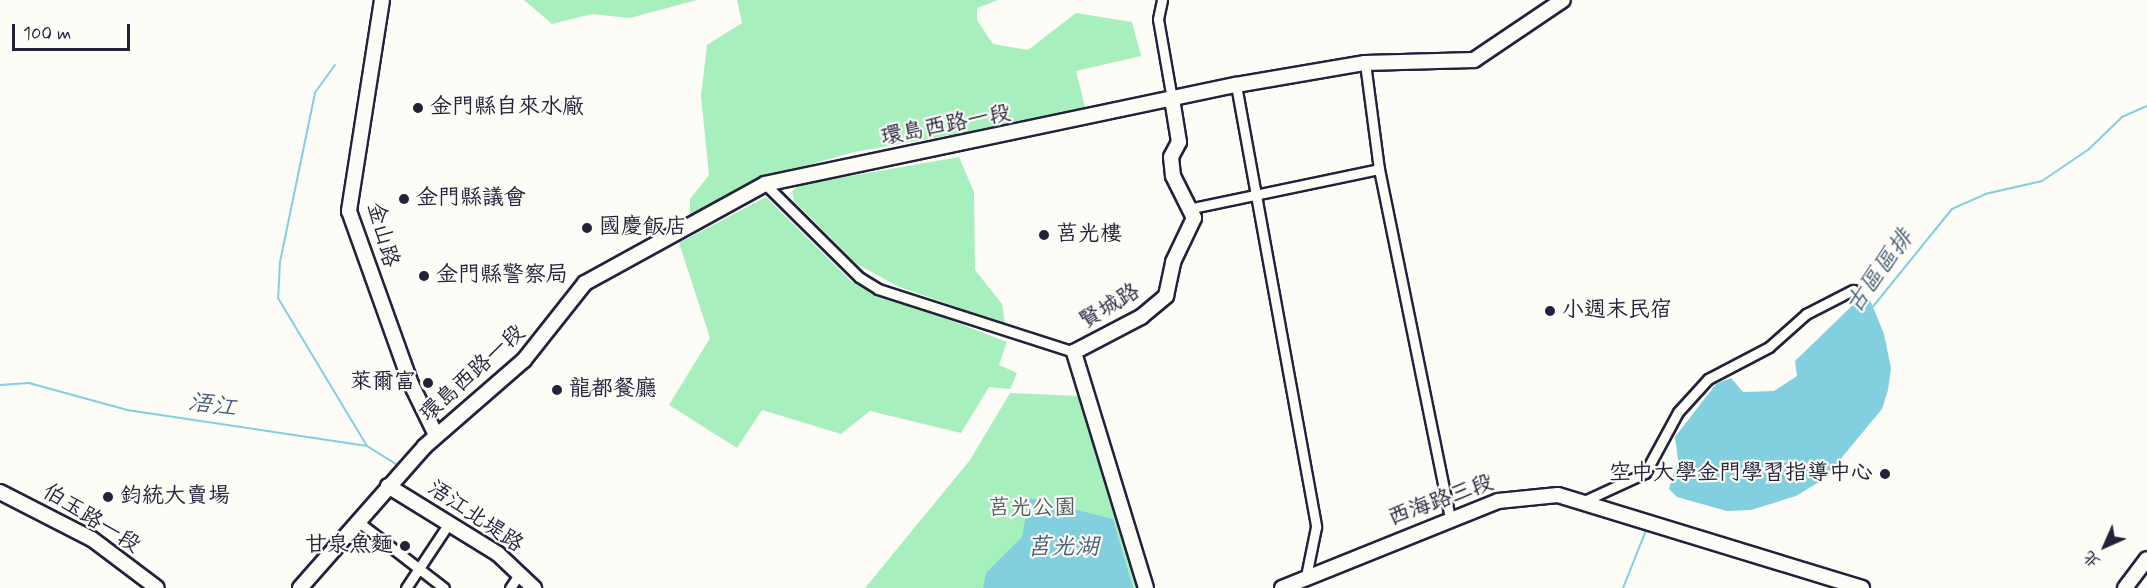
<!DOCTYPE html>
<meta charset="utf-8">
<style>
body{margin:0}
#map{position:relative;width:2147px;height:588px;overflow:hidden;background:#fdfcf7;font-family:Mynerve,"LXGW WenKai TC",sans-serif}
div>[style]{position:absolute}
.green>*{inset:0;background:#a7efbd}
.water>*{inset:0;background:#82cfe0}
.stream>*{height:2px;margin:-1px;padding:0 1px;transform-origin:1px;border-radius:1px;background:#82cfe0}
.roads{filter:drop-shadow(2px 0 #22223b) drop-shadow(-2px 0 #22223b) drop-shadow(0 2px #22223b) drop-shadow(0 -2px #22223b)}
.street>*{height:9px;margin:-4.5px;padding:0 4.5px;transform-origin:4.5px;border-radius:4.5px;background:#fdfcf7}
.secondary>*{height:14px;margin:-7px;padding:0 7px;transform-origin:7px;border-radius:7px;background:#fdfcf7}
.dots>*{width:16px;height:16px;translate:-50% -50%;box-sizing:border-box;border:3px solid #fdfcf7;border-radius:50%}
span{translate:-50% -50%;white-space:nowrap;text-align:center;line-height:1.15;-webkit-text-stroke:4.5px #fdfcf7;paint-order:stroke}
.poi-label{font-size:22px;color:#22223b}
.left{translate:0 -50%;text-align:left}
.right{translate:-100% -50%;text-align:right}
.street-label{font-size:22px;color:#22223b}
.park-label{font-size:22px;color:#4a6062}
.water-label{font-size:24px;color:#445f75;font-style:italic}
.north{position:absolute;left:2075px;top:516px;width:60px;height:60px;-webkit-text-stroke:4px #fdfcf7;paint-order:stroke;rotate:225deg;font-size:16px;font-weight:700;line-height:24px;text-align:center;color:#22223b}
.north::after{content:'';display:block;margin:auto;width:21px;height:27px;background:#22223b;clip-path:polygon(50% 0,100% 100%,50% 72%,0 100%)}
.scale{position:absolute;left:12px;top:24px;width:118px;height:27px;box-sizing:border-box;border:3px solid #22223b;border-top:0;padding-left:8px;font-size:18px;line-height:21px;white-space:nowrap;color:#22223b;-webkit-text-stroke:4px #fdfcf7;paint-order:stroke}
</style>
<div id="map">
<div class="green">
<i style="clip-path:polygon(524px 0,697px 0,630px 18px,592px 14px,552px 24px)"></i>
<i style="clip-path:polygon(737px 0,998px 0,977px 8px,977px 20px,993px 44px,1028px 50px,1076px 13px,1132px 22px,1141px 56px,1076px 71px,1086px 111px,854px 152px,759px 179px,690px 219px,690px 199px,709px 175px,701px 96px,707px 45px,742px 23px)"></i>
<i style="clip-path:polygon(959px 157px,974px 192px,975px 270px,1002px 304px,1005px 324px,897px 286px,857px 264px,794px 201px,792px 191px,799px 185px)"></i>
<i style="clip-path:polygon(766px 197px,852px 282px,1007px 342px,999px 365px,1017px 373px,1010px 389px,989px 387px,961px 433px,870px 411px,841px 434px,762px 410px,737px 448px,669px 405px,710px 338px,679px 243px)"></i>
<i style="clip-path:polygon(1010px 393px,1079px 396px,1140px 588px,865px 588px,970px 460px)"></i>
</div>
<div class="water">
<i style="clip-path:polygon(1858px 300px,1870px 300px,1884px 334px,1891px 368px,1888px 390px,1882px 409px,1824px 479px,1796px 496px,1751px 510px,1727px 511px,1677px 497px,1669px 489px,1678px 460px,1675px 437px,1716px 384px,1731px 378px,1743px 392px,1774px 391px,1797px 376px,1795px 361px)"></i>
<i style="clip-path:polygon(1029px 498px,1113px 519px,1133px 588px,983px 588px,986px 573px,1022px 537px)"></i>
</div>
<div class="stream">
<i style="left:335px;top:65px;width:34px;rotate:126deg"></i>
<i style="left:315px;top:93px;width:173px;rotate:101.7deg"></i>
<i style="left:280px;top:262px;width:36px;rotate:93deg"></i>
<i style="left:278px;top:298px;width:173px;rotate:59deg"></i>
<i style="left:1871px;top:309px;width:129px;rotate:-51deg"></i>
<i style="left:1952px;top:209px;width:36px;rotate:-24deg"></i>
<i style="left:1985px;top:194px;width:58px;rotate:-12.8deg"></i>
<i style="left:2042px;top:181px;width:57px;rotate:-34.2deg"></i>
<i style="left:2089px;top:149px;width:46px;rotate:-44.1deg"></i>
<i style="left:2122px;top:117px;width:27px;rotate:-24deg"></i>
<i style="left:0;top:385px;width:29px;rotate:-4deg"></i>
<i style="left:29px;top:383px;width:102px;rotate:15.4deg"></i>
<i style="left:127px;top:410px;width:243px;rotate:8.5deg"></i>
<i style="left:367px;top:446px;width:38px;rotate:32deg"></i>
<i style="left:1623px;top:588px;width:65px;rotate:-68.2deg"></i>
</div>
<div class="roads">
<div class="street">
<i style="left:1162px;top:0;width:19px;rotate:102deg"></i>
<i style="left:1158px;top:19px;width:81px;rotate:80.1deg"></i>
<i style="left:1365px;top:63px;width:107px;rotate:82.5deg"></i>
<i style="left:1379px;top:169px;width:355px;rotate:78.5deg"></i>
<i style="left:1236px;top:85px;width:449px;rotate:79.7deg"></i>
<i style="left:1316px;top:527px;width:50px;rotate:101.5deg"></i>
<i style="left:765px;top:184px;width:132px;rotate:44.7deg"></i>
<i style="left:859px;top:277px;width:22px;rotate:32deg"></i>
<i style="left:878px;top:289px;width:206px;rotate:17.8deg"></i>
<i style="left:1188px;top:209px;width:195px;rotate:-11.8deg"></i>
<i style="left:1584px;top:501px;width:67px;rotate:-24.7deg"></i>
<i style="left:1645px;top:473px;width:69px;rotate:-61.6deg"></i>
<i style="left:1678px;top:412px;width:45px;rotate:-47.7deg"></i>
<i style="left:1708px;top:379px;width:69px;rotate:-27.7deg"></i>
<i style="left:1769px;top:347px;width:50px;rotate:-41.7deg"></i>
<i style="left:1806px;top:314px;width:53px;rotate:-27.1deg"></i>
<i style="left:356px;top:520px;width:111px;rotate:37.7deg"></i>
<i style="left:406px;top:588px;width:78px;rotate:-56.5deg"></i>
<i style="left:510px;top:588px;width:18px;rotate:-56deg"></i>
</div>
<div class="secondary">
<i style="left:382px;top:0;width:214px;rotate:98.9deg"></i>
<i style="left:349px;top:211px;width:184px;rotate:70.3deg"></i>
<i style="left:411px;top:384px;width:57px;rotate:63.9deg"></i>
<i style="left:388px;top:486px;width:129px;rotate:31.7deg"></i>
<i style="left:498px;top:554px;width:50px;rotate:43.4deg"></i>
<i style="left:0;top:492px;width:103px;rotate:27.1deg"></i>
<i style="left:92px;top:539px;width:81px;rotate:37deg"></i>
<i style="left:300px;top:588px;width:189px;rotate:-48.6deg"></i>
<i style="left:425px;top:446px;width:131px;rotate:-41deg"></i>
<i style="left:524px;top:360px;width:98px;rotate:-51.6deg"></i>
<i style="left:585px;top:283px;width:205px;rotate:-28.8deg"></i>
<i style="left:765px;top:184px;width:481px;rotate:-11.9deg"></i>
<i style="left:1236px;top:85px;width:131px;rotate:-9.7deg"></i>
<i style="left:1365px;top:63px;width:109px;rotate:-1.6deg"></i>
<i style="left:1474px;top:60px;width:107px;rotate:-34deg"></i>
<i style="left:1146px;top:588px;width:247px;rotate:-107deg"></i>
<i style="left:1074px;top:352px;width:76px;rotate:-27.6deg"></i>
<i style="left:1141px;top:317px;width:33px;rotate:-40deg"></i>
<i style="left:1166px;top:296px;width:35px;rotate:-78deg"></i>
<i style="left:1173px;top:262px;width:49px;rotate:-64.5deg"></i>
<i style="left:1194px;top:218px;width:47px;rotate:-116.6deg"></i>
<i style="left:1173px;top:176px;width:19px;rotate:-96deg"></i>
<i style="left:1171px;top:157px;width:17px;rotate:-62deg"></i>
<i style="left:1179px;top:142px;width:44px;rotate:-99.2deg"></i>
<i style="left:1282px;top:588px;width:233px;rotate:-21.9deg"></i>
<i style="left:1498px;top:501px;width:60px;rotate:-5.7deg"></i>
<i style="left:1558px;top:495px;width:318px;rotate:17deg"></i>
<i style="left:2125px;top:588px;width:36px;rotate:-53deg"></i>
</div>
</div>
<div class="dots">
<i style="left:418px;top:108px;background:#22223b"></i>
<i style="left:404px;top:199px;background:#22223b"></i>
<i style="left:587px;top:228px;background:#22223b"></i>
<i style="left:1044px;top:235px;background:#22223b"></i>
<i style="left:424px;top:276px;background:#22223b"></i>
<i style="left:1550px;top:311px;background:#22223b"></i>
<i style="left:428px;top:383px;background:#22223b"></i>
<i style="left:557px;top:390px;background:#22223b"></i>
<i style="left:1885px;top:474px;background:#22223b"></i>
<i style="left:108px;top:497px;background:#22223b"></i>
<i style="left:405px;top:546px;background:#22223b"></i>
</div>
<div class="poi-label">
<span class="left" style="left:430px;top:108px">金門縣自來水廠</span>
<span class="left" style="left:416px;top:199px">金門縣議會</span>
<span class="left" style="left:599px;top:228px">國慶飯店</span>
<span class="left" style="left:1056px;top:235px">莒光樓</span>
<span class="left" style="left:436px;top:276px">金門縣警察局</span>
<span class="left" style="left:1562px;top:311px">小週末民宿</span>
<span class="right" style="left:416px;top:383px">萊爾富</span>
<span class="left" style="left:569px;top:390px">龍都餐廳</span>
<span class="right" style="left:1873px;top:474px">空中大學金門學習指導中心</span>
<span class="left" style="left:120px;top:497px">鈞統大賣場</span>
<span class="right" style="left:393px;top:546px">甘泉魚麵</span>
</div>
<div class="street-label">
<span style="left:946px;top:126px;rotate:-11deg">環島西路一段</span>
<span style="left:382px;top:235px;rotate:75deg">金山路</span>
<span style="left:1110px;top:307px;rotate:-31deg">賢城路</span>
<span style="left:473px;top:374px;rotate:-42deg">環島西路一段</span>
<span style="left:1441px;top:501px;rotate:-20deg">西海路三段</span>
<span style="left:475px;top:517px;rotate:34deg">浯江北堤路</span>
<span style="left:91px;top:519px;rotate:32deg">伯玉路一段</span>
</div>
<div class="park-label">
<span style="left:1032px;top:509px">莒光公園</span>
</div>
<div class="water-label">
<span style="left:1880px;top:272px;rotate:-54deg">古區區排</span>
<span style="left:212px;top:406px;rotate:8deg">浯江</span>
<span style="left:1063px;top:548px">莒光湖</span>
</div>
<div class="north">北</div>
<div class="scale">100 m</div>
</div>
